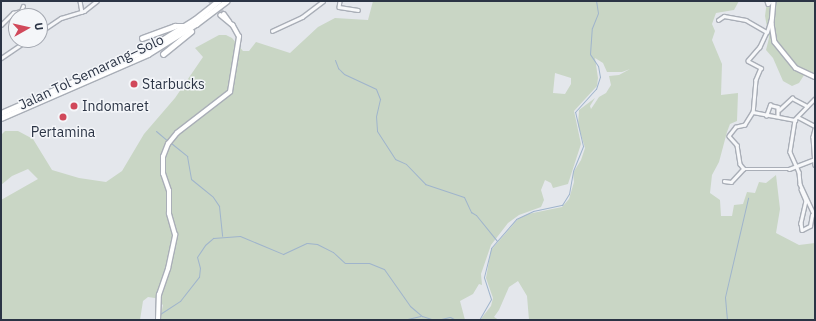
<!DOCTYPE html>
<meta charset="utf-8">
<style>
body{margin:0}
#map{position:relative;width:816px;height:321px;overflow:hidden;background:#e4e7ec;font-family:"IBM Plex Sans",sans-serif}
div>[style]{position:absolute}
.green>*{inset:0;background:#c9d6c5}
.stream>*{height:1px;margin:-0.5px;padding:0 0.5px;transform-origin:0.5px;border-radius:0.5px;background:#9fb4cc}
.secondary-tunnel>*{height:3.5px;margin-top:-1.75px;transform-origin:0;background:repeating-linear-gradient(90deg,#bfc3cb 0 3.5px,transparent 0 5.5px)}
.roads{filter:drop-shadow(1px 0 #a9aeb7) drop-shadow(-1px 0 #a9aeb7) drop-shadow(0 1px #a9aeb7) drop-shadow(0 -1px #a9aeb7)}
.street>*{height:2.5px;margin:-1.25px;padding:0 1.25px;transform-origin:1.25px;border-radius:1.25px;background:#f7f8fa}
.secondary>*{height:3.5px;margin:-1.75px;padding:0 1.75px;transform-origin:1.75px;border-radius:1.75px;background:#fff}
.highway>*{height:4.5px;margin:-2.25px;padding:0 2.25px;transform-origin:2.25px;border-radius:2.25px;background:#fff}
.dots>*{width:11px;height:11px;translate:-50% -50%;box-sizing:border-box;border:2px solid #f4f6f9;border-radius:50%}
span{translate:-50% -50%;white-space:nowrap;text-align:center;line-height:1.15;-webkit-text-stroke:3px #f4f6f9;paint-order:stroke}
.street-label{font-size:14px;color:#2b3445}
.poi-label{font-size:14px;color:#2b3445}
.left{translate:0 -50%;text-align:left}
.frame{position:absolute;inset:0;border:2px solid #2b3445;pointer-events:none}
.north{position:absolute;left:8px;top:8px;width:40px;height:40px;box-sizing:border-box;background:#f4f6f9;border:1px solid #a4a8b1;border-radius:50%;rotate:82deg;font-size:11px;font-weight:700;line-height:16px;text-align:center;color:#2b3445}
.north::after{content:'';display:block;margin:auto;width:14px;height:18px;background:#d1495b;clip-path:polygon(50% 0,100% 100%,50% 72%,0 100%)}
</style>
<div id="map">
<div class="green">
<i style="clip-path:polygon(evenodd,373px 1px,739px 1px,734px 10px,716px 13px,712px 24px,715px 31px,712px 40px,722px 64px,721px 95px,738px 93px,737px 121px,730px 124px,727px 132px,719px 162px,712px 175px,710px 193px,720px 200px,721px 216px,732px 216px,734px 205px,743px 204px,747px 192px,755px 193px,759px 182px,766px 183px,776px 175px,780px 209px,776px 233px,799px 245px,815px 243px,815px 320px,529px 320px,527px 296px,518px 281px,509px 287px,499px 310px,494px 317px,499px 320px,480px 320px,491px 306px,493px 298px,486px 278px,491px 250px,518px 219px,528px 214px,562px 207px,569px 199px,574px 182px,573px 173px,581px 160px,585px 148px,578px 125px,579px 110px,595px 98px,590px 106px,591px 109px,599px 97px,606px 93px,611px 85px,609px 76px,619px 75px,630px 69px,622px 72px,607px 72px,603px 63px,595px 58px,598px 78px,597px 86px,574px 111px,581px 144px,568px 184px,553px 188px,551px 183px,545px 180px,541px 190px,544px 200px,541px 207px,519px 215px,508px 223px,491px 245px,481px 274px,482px 285px,479px 284px,473px 294px,460px 301px,465px 320px,160px 320px,163px 305px,155px 298px,148px 297px,143px 301px,140px 320px,1px 320px,1px 200px,38px 179px,28px 169px,12px 176px,1px 185px,1px 135px,5px 131px,18px 131px,33px 139px,52px 170px,79px 178px,106px 182px,122px 171px,144px 134px,175px 98px,203px 57px,195px 48px,219px 35px,226px 35px,232px 38px,243px 51px,249px 51px,256px 42px,290px 53px,318px 27px,335px 18px,368px 20px,373px 1px,555px 73px,571px 78px,571px 84px,565px 94px,553px 93px,555px 73px)"></i>
<i style="clip-path:polygon(767px 1px,815px 1px,815px 74px,806px 72px,799px 83px,792px 86px,783px 81px,773px 58px,766px 50px,769px 38px,765px 16px)"></i>
</div>
<div class="stream">
<i style="left:335px;top:60px;width:9px;rotate:69deg"></i>
<i style="left:338px;top:68px;width:8px;rotate:45deg"></i>
<i style="left:344px;top:74px;width:35px;rotate:25deg"></i>
<i style="left:376px;top:89px;width:11px;rotate:68deg"></i>
<i style="left:380px;top:99px;width:17px;rotate:103deg"></i>
<i style="left:376px;top:116px;width:15px;rotate:86deg"></i>
<i style="left:377px;top:131px;width:33px;rotate:57deg"></i>
<i style="left:395px;top:159px;width:12px;rotate:24deg"></i>
<i style="left:406px;top:164px;width:28px;rotate:46deg"></i>
<i style="left:425px;top:184px;width:41px;rotate:18.4deg"></i>
<i style="left:464px;top:197px;width:17px;rotate:65deg"></i>
<i style="left:471px;top:212px;width:6px;rotate:31deg"></i>
<i style="left:476px;top:215px;width:33px;rotate:51deg"></i>
<i style="left:156px;top:131px;width:16px;rotate:40deg"></i>
<i style="left:171px;top:143px;width:21px;rotate:39deg"></i>
<i style="left:187px;top:156px;width:23px;rotate:80deg"></i>
<i style="left:191px;top:179px;width:28px;rotate:39deg"></i>
<i style="left:213px;top:197px;width:11px;rotate:56deg"></i>
<i style="left:219px;top:206px;width:30px;rotate:84deg"></i>
<i style="left:160px;top:314px;width:24px;rotate:-33deg"></i>
<i style="left:180px;top:301px;width:31px;rotate:-52deg"></i>
<i style="left:199px;top:277px;width:9px;rotate:-84deg"></i>
<i style="left:200px;top:268px;width:11px;rotate:-105deg"></i>
<i style="left:197px;top:257px;width:14px;rotate:-56deg"></i>
<i style="left:205px;top:245px;width:11px;rotate:-41deg"></i>
<i style="left:213px;top:238px;width:27px;rotate:-4deg"></i>
<i style="left:240px;top:236px;width:47px;rotate:22.7deg"></i>
<i style="left:283px;top:254px;width:26px;rotate:-25deg"></i>
<i style="left:307px;top:243px;width:10px;rotate:6deg"></i>
<i style="left:317px;top:244px;width:18px;rotate:27deg"></i>
<i style="left:333px;top:252px;width:16px;rotate:43deg"></i>
<i style="left:345px;top:263px;width:24px"></i>
<i style="left:369px;top:263px;width:16px;rotate:22deg"></i>
<i style="left:384px;top:269px;width:45px;rotate:54.9deg"></i>
<i style="left:410px;top:306px;width:16px;rotate:40deg"></i>
<i style="left:422px;top:316px;width:13px;rotate:18deg"></i>
<i style="left:403px;top:320px;width:18px;rotate:-13deg"></i>
<i style="left:437px;top:320px;width:13px;rotate:-13deg"></i>
<i style="left:450px;top:317px;width:7px;rotate:27deg"></i>
<i style="left:479px;top:320px;width:24px;rotate:-60deg"></i>
<i style="left:491px;top:299px;width:23px;rotate:-108deg"></i>
<i style="left:484px;top:277px;width:30px;rotate:-76deg"></i>
<i style="left:491px;top:248px;width:38px;rotate:-49deg"></i>
<i style="left:516px;top:219px;width:19px;rotate:-25deg"></i>
<i style="left:533px;top:211px;width:30px;rotate:-12deg"></i>
<i style="left:562px;top:205px;width:13px;rotate:-58deg"></i>
<i style="left:569px;top:194px;width:23px;rotate:-80deg"></i>
<i style="left:573px;top:171px;width:27px;rotate:-68deg"></i>
<i style="left:583px;top:146px;width:35px;rotate:-103deg"></i>
<i style="left:575px;top:112px;width:31px;rotate:-48deg"></i>
<i style="left:596px;top:89px;width:13px;rotate:-72deg"></i>
<i style="left:600px;top:77px;width:11px;rotate:-100deg"></i>
<i style="left:598px;top:66px;width:14px;rotate:-124deg"></i>
<i style="left:590px;top:54px;width:26px;rotate:-86deg"></i>
<i style="left:592px;top:28px;width:16px;rotate:-68deg"></i>
<i style="left:598px;top:13px;width:12px;rotate:-99deg"></i>
<i style="left:727px;top:320px;width:23px;rotate:-95deg"></i>
<i style="left:725px;top:297px;width:102px;rotate:-76.9deg"></i>
</div>
<div class="secondary-tunnel">
<i style="left:210px;top:1px;width:19px;rotate:54deg"></i>
<i style="left:214px;top:1px;width:16px;rotate:52deg"></i>
</div>
<div class="roads">
<div class="street">
<i style="left:80px;top:1px;width:11px;rotate:80deg"></i>
<i style="left:340px;top:1px;width:6px;rotate:99deg"></i>
<i style="left:339px;top:7px;width:19px;rotate:9deg"></i>
<i style="left:767px;top:1px;width:3px;rotate:72deg"></i>
<i style="left:768px;top:4px;width:4px;rotate:-45deg"></i>
<i style="left:718px;top:20px;width:7px;rotate:-34deg"></i>
<i style="left:724px;top:16px;width:22px;rotate:10deg"></i>
<i style="left:746px;top:20px;width:24px;rotate:30deg"></i>
<i style="left:767px;top:32px;width:17px;rotate:115deg"></i>
<i style="left:760px;top:47px;width:18px;rotate:131deg"></i>
<i style="left:748px;top:61px;width:15px;rotate:28deg"></i>
<i style="left:761px;top:68px;width:13px;rotate:113deg"></i>
<i style="left:756px;top:80px;width:32px;rotate:95deg"></i>
<i style="left:753px;top:112px;width:43px;rotate:10.8deg"></i>
<i style="left:1px;top:25px;width:17px;rotate:-45deg"></i>
<i style="left:13px;top:13px;width:8px;rotate:-14deg"></i>
<i style="left:21px;top:11px;width:5px;rotate:-68deg"></i>
<i style="left:272px;top:31px;width:33px;rotate:-25deg"></i>
<i style="left:302px;top:17px;width:26px;rotate:-37deg"></i>
<i style="left:40px;top:32px;width:25px;rotate:-34deg"></i>
<i style="left:61px;top:18px;width:24px;rotate:-17deg"></i>
<i style="left:84px;top:11px;width:16px;rotate:-38deg"></i>
<i style="left:767px;top:32px;width:17px;rotate:-73deg"></i>
<i style="left:1px;top:58px;width:32px;rotate:-34deg"></i>
<i style="left:815px;top:99px;width:29px;rotate:134deg"></i>
<i style="left:795px;top:120px;width:32px;rotate:99deg"></i>
<i style="left:790px;top:152px;width:22px;rotate:66deg"></i>
<i style="left:799px;top:172px;width:12px;rotate:85deg"></i>
<i style="left:800px;top:184px;width:35px;rotate:65deg"></i>
<i style="left:779px;top:110px;width:18px;rotate:-43deg"></i>
<i style="left:792px;top:98px;width:17px;rotate:28deg"></i>
<i style="left:753px;top:112px;width:15px;rotate:122deg"></i>
<i style="left:745px;top:125px;width:9px;rotate:167deg"></i>
<i style="left:736px;top:127px;width:11px;rotate:128deg"></i>
<i style="left:729px;top:136px;width:12px;rotate:48deg"></i>
<i style="left:737px;top:145px;width:19px;rotate:81deg"></i>
<i style="left:740px;top:164px;width:6px;rotate:51deg"></i>
<i style="left:744px;top:169px;width:45px"></i>
<i style="left:789px;top:169px;width:26px;rotate:-21deg"></i>
<i style="left:766px;top:116px;width:12px;rotate:-70deg"></i>
<i style="left:770px;top:105px;width:8px;rotate:14deg"></i>
<i style="left:778px;top:107px;width:9px;rotate:90deg"></i>
<i style="left:798px;top:117px;width:19px;rotate:28deg"></i>
<i style="left:815px;top:129px;width:8px;rotate:104deg"></i>
<i style="left:813px;top:137px;width:28px;rotate:86deg"></i>
<i style="left:724px;top:181px;width:7px;rotate:8deg"></i>
<i style="left:731px;top:182px;width:18px;rotate:-47deg"></i>
<i style="left:801px;top:189px;width:13px;rotate:67deg"></i>
<i style="left:806px;top:201px;width:23px;rotate:103deg"></i>
<i style="left:801px;top:223px;width:7px;rotate:82deg"></i>
<i style="left:802px;top:230px;width:9px;rotate:-27deg"></i>
<i style="left:810px;top:226px;width:11px;rotate:-80deg"></i>
</div>
<div class="secondary">
<i style="left:774px;top:1px;width:23px;rotate:95deg"></i>
<i style="left:772px;top:24px;width:18px;rotate:81deg"></i>
<i style="left:775px;top:42px;width:33px;rotate:51deg"></i>
<i style="left:796px;top:68px;width:21px;rotate:25deg"></i>
<i style="left:224px;top:14px;width:9px;rotate:54deg"></i>
<i style="left:158px;top:320px;width:25px;rotate:-88deg"></i>
<i style="left:159px;top:295px;width:28px;rotate:-71deg"></i>
<i style="left:168px;top:269px;width:35px;rotate:-78deg"></i>
<i style="left:175px;top:235px;width:22px;rotate:-106deg"></i>
<i style="left:169px;top:214px;width:23px;rotate:-90deg"></i>
<i style="left:169px;top:191px;width:18px;rotate:-109deg"></i>
<i style="left:163px;top:174px;width:17px;rotate:-90deg"></i>
<i style="left:163px;top:157px;width:14px;rotate:-69deg"></i>
<i style="left:168px;top:144px;width:14px;rotate:-51deg"></i>
<i style="left:177px;top:133px;width:67px;rotate:-37.7deg"></i>
<i style="left:230px;top:92px;width:56px;rotate:-80.7deg"></i>
<i style="left:239px;top:37px;width:13px;rotate:-119deg"></i>
<i style="left:233px;top:26px;width:16px;rotate:-140deg"></i>
</div>
<div class="highway">
<i style="left:142px;top:38px;width:35px;rotate:-20deg"></i>
<i style="left:175px;top:26px;width:9px"></i>
<i style="left:163px;top:54px;width:36px;rotate:-39deg"></i>
<i style="left:1px;top:113px;width:158px;rotate:-23.5deg"></i>
<i style="left:146px;top:50px;width:57px;rotate:-32deg"></i>
<i style="left:194px;top:20px;width:31px;rotate:-38deg"></i>
<i style="left:1px;top:118px;width:160px;rotate:-23.5deg"></i>
<i style="left:148px;top:54px;width:57px;rotate:-32deg"></i>
<i style="left:196px;top:24px;width:38px;rotate:-37deg"></i>
</div>
</div>
<div class="dots">
<i style="left:134px;top:84px;background:#d1495b"></i>
<i style="left:74px;top:106px;background:#d1495b"></i>
<i style="left:63px;top:117px;background:#d1495b"></i>
</div>
<div class="street-label">
<span style="left:91px;top:72px;rotate:-25deg">Jalan Tol Semarang–Solo</span>
</div>
<div class="poi-label">
<span class="left" style="left:142px;top:84px">Starbucks</span>
<span class="left" style="left:82px;top:106px">Indomaret</span>
<span style="left:63px;top:132px">Pertamina</span>
</div>
<div class="frame"></div>
<div class="north">U</div>
</div>
